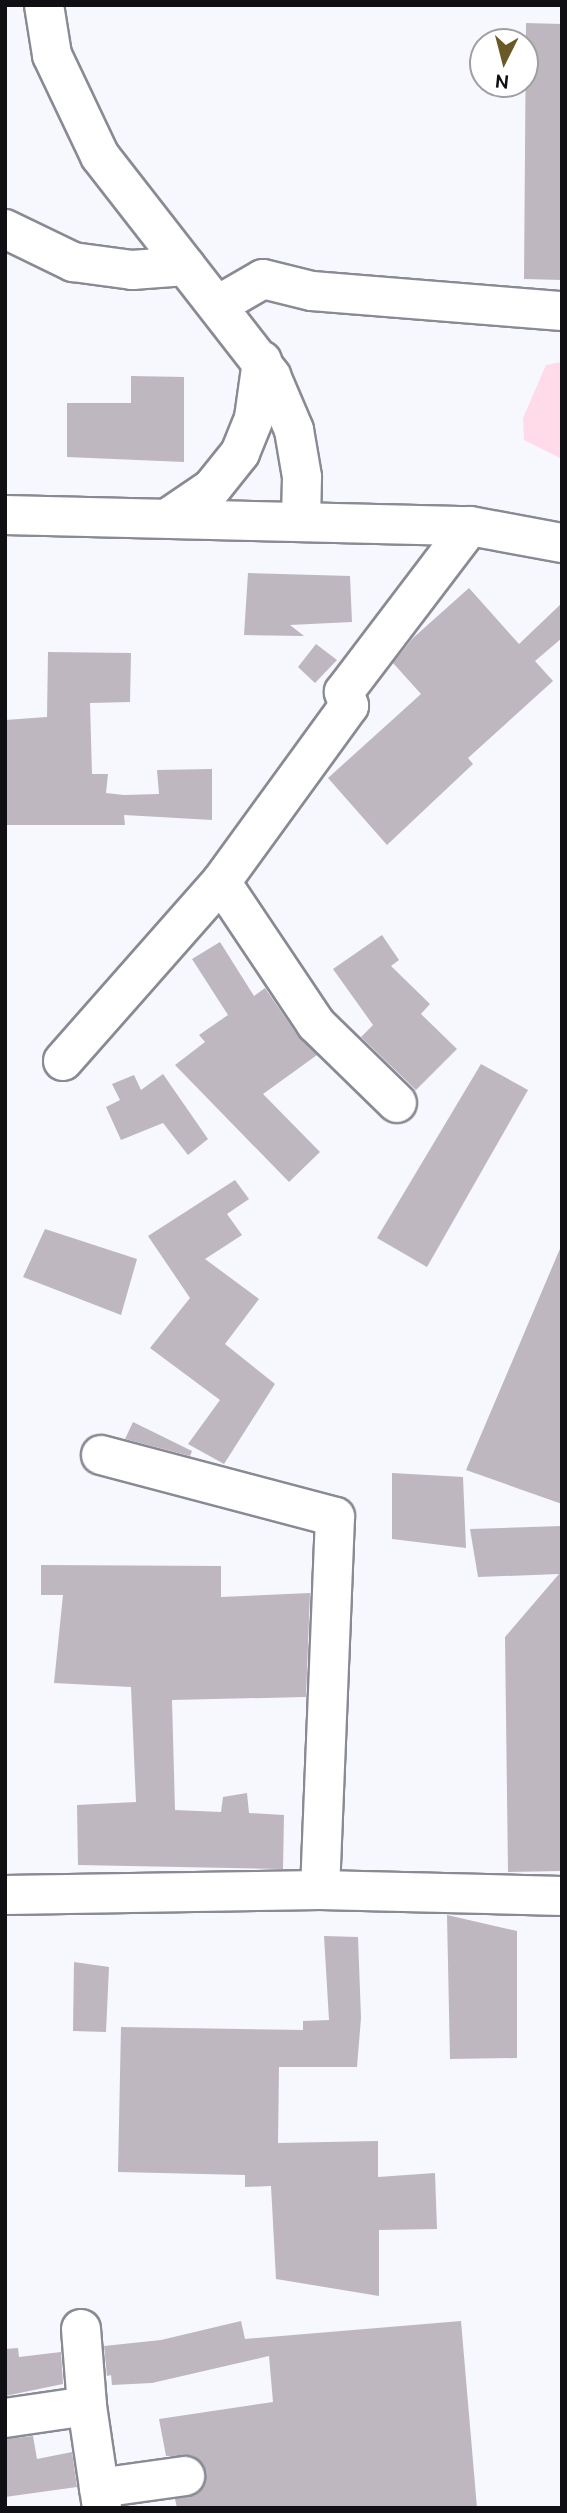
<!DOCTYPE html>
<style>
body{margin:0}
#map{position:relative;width:567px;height:2513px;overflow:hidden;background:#f7f7fe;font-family:Ubuntu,sans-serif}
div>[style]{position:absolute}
.green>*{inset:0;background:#ffdae8}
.building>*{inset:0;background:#beb7c0}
.roads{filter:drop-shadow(2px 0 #898a94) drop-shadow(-2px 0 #898a94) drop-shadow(0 2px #898a94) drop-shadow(0 -2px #898a94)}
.minor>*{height:38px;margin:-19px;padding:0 19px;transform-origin:19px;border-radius:19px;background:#fff}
span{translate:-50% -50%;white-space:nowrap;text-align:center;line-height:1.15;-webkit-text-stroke:5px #fff;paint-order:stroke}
.frame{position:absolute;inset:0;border:7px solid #101014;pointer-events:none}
.north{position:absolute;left:469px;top:28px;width:70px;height:70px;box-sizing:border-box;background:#fff;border:2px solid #9f9fa1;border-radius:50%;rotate:186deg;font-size:19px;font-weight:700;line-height:28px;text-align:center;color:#101014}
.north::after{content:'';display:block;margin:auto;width:24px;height:32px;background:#685926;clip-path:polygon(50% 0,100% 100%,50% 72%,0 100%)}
</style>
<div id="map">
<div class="green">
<i style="clip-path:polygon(562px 362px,562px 459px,524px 440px,523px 418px,546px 365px)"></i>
</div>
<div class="building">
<i style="clip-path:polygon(526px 23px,562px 24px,562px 280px,524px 279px)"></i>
<i style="clip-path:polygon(131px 376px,184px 377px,184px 462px,67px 457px,67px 403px,131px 403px)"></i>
<i style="clip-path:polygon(248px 573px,350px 576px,352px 622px,290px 625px,304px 636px,244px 635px)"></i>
<i style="clip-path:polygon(469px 588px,519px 644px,562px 603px,562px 638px,535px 661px,553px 681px,468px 758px,473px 764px,387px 845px,328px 778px,421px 694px,393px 663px,413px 638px)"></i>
<i style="clip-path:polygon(316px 644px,337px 660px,315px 683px,298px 667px)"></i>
<i style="clip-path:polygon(48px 652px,131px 653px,130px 702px,90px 703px,92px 774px,108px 774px,106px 793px,124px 795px,159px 794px,157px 770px,212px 769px,212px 820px,124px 815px,125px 825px,5px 825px,5px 720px,47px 717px)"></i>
<i style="clip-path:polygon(382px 935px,399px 960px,391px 966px,430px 1004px,421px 1014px,457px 1049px,416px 1090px,361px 1037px,373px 1025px,333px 969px)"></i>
<i style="clip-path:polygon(220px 942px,254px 996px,265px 988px,298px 1036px,317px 1055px,263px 1094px,320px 1152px,289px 1182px,175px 1065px,205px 1042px,199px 1035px,228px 1015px,192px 959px)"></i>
<i style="clip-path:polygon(481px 1064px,528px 1090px,427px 1267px,377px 1238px)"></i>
<i style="clip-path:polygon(163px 1074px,208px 1139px,188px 1155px,163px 1123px,121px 1140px,106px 1107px,120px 1100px,112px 1084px,134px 1075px,141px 1090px)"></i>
<i style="clip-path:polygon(235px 1180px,249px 1199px,227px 1214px,242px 1235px,205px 1259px,259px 1299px,225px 1344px,275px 1384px,224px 1464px,188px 1444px,220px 1400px,150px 1348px,190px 1298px,148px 1236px)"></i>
<i style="clip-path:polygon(45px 1229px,137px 1259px,121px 1315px,23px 1277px)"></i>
<i style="clip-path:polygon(562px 1244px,562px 1504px,466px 1470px)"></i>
<i style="clip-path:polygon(133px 1422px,192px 1451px,190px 1456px,125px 1439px)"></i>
<i style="clip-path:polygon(392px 1473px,463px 1477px,466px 1548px,392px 1539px)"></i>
<i style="clip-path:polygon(562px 1526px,562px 1871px,508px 1872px,505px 1637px,559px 1574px,478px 1577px,470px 1529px)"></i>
<i style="clip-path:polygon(41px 1565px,221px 1566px,221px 1597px,310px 1593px,306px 1697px,172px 1700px,175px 1810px,221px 1812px,223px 1797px,247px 1793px,249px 1813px,284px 1815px,283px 1869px,78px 1865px,77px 1805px,136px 1802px,131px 1687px,54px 1683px,63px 1595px,41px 1595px)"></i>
<i style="clip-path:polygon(447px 1915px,517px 1931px,517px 2058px,450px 2059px)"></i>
<i style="clip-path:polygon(324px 1936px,358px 1937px,361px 2018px,357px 2067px,279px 2067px,278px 2143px,378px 2141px,378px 2177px,435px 2173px,437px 2229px,379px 2230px,379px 2296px,276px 2279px,271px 2186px,245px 2187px,245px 2175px,118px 2172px,121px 2027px,303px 2030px,303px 2021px,329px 2020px)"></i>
<i style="clip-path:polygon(74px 1962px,109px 1967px,106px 2032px,73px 2031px)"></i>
<i style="clip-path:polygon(241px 2321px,245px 2339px,461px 2321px,477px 2508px,177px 2508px,175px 2499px,199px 2493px,206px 2472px,193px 2456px,166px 2456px,159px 2419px,273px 2402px,269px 2356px,152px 2383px,112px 2385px,111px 2375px,107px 2376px,104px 2346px,161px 2340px)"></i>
<i style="clip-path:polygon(18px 2348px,19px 2357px,61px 2352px,63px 2384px,5px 2396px,5px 2349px)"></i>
<i style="clip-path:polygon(33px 2436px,37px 2459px,72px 2452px,77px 2487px,5px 2497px,5px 2439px)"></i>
</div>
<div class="roads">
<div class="minor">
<i style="left:44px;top:5px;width:51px;rotate:80.9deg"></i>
<i style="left:52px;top:55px;width:112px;rotate:64.6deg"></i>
<i style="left:100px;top:156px;width:279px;rotate:52.1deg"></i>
<i style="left:271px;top:376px;width:59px;rotate:66.9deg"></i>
<i style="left:294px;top:430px;width:48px;rotate:80.3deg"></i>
<i style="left:302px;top:477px;width:44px;rotate:91.3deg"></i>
<i style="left:5px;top:229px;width:76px;rotate:25.9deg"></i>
<i style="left:73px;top:262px;width:60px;rotate:7.7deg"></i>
<i style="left:132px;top:270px;width:54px;rotate:-4.2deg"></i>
<i style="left:218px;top:305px;width:52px;rotate:-30deg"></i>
<i style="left:263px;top:279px;width:50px;rotate:13.8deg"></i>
<i style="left:312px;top:291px;width:251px;rotate:4.6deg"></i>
<i style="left:5px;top:515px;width:465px;rotate:1.4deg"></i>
<i style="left:470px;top:526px;width:94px;rotate:10.5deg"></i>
<i style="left:168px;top:518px;width:53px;rotate:-34.3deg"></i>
<i style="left:212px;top:488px;width:45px;rotate:-51.3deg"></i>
<i style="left:240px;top:453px;width:38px;rotate:-68deg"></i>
<i style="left:254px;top:418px;width:58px;rotate:-82deg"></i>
<i style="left:221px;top:882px;width:171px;rotate:56.2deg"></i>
<i style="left:316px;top:1024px;width:113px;rotate:44.3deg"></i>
<i style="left:63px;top:1061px;width:239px;rotate:-48.6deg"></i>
<i style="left:221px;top:882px;width:218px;rotate:-54deg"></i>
<i style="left:349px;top:706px;width:15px;rotate:-110deg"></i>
<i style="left:344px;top:692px;width:208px;rotate:-52.8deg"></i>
<i style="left:101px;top:1455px;width:242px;rotate:14.8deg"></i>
<i style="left:335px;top:1517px;width:373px;rotate:92.3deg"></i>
<i style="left:5px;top:1895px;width:315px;rotate:-0.9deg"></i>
<i style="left:320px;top:1890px;width:242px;rotate:1.4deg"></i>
<i style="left:81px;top:2329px;width:77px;rotate:85.5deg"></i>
<i style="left:5px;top:2418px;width:83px;rotate:-8.3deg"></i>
<i style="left:87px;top:2406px;width:103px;rotate:81.6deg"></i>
<i style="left:99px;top:2488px;width:87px;rotate:-7.9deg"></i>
</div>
</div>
<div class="frame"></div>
<div class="north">N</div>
</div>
